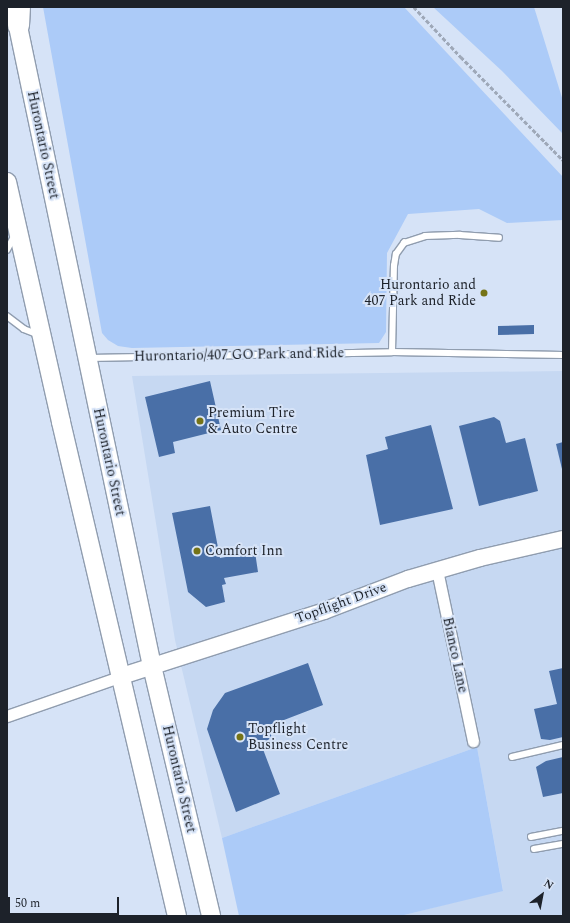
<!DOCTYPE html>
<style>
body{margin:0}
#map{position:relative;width:570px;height:923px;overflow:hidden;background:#d6e3f7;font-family:Spectral,serif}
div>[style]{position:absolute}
.built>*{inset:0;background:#c6d8f2}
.green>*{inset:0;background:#accbf8}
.building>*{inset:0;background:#496fa7}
.path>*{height:2.5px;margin-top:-1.25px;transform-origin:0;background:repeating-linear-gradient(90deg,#9ea8b8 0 4px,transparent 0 6px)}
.roads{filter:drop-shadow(1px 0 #909daf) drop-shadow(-1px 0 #909daf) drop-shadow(0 1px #909daf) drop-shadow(0 -1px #909daf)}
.lane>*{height:5.5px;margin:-2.75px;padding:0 2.75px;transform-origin:2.75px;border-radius:2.75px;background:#fff}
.street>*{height:11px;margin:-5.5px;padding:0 5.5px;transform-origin:5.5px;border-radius:5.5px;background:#fff}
.secondary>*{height:16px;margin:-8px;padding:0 8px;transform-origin:8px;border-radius:8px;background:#fff}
.primary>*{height:18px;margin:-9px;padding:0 9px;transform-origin:9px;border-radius:9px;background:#fff}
.highway>*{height:21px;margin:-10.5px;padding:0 10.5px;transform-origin:10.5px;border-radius:10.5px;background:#fff}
.dots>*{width:11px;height:11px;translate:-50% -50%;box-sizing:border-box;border:2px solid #d6e3f7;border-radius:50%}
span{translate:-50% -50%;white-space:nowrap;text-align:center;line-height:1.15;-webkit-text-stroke:4px #d6e3f7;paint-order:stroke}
.street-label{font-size:14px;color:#1d222a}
.poi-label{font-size:14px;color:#1d222a}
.right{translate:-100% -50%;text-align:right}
.left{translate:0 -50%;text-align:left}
.frame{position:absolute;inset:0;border:8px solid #1d222a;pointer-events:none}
.north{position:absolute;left:522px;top:875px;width:40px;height:40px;-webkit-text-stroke:3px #d6e3f7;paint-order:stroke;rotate:32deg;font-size:11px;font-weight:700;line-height:16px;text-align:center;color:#1d222a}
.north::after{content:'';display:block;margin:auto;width:14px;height:18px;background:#1d222a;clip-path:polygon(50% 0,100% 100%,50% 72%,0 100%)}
.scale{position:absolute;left:8px;top:897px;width:111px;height:18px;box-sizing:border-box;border:2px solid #1d222a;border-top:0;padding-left:5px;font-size:12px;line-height:14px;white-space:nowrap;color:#1d222a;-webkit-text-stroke:3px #d6e3f7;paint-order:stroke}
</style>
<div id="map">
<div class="built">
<i style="clip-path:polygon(563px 371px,563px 916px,400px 916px,503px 890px,477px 747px,222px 838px,175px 640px,132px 376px)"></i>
</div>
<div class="green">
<i style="clip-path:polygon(43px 7px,404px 7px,563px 177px,563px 220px,507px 223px,479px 209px,408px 214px,387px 253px,386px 332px,379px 343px,132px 348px,118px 346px,108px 340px,102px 333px)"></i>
<i style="clip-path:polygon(433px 7px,534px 7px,563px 101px,563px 134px,502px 71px)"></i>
<i style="clip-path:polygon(477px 747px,503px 891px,400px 916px,239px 916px,222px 838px)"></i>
</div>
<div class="building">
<i style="clip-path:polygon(534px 325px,534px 334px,498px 335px,498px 326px)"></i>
<i style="clip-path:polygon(210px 381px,221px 430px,173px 442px,175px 453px,159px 457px,145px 397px)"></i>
<i style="clip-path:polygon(494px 417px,500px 421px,506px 443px,525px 438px,538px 491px,479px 506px,459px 426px)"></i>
<i style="clip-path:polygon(431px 425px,453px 509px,380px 525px,366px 455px,388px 449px,385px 437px)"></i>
<i style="clip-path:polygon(563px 442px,563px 469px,562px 469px,556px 444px)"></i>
<i style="clip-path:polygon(210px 506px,220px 558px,255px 552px,258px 572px,224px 578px,226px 584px,222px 585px,225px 602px,206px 607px,188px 592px,172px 513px)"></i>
<i style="clip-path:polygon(308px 663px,323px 705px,271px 725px,274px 731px,267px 742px,261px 744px,280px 794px,236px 812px,207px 729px,213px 710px,225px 693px)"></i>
<i style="clip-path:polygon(563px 668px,563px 737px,550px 740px,541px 739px,534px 709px,557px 704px,549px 671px)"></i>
<i style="clip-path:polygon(563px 757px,563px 793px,543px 797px,536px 767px,546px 761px)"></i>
</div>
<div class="path">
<i style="left:414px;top:7px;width:69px;rotate:46.8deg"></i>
<i style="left:461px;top:57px;width:145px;rotate:45.3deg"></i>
</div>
<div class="roads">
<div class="lane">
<i style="left:7px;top:250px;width:15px;rotate:-62deg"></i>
<i style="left:7px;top:316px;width:21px;rotate:37deg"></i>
<i style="left:24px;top:329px;width:14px;rotate:21deg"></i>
<i style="left:392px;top:352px;width:86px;rotate:-88.7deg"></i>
<i style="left:394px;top:266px;width:12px;rotate:-81deg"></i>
<i style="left:396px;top:254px;width:14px;rotate:-54deg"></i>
<i style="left:404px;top:243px;width:22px;rotate:-18deg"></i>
<i style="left:425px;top:236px;width:35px;rotate:-2deg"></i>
<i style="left:460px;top:235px;width:39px;rotate:4deg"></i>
<i style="left:89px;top:358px;width:303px;rotate:-1.1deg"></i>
<i style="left:392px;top:352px;width:171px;rotate:1deg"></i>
<i style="left:512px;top:757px;width:52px;rotate:-13.2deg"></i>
<i style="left:531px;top:837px;width:33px;rotate:-11deg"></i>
<i style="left:534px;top:849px;width:29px;rotate:-10deg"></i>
</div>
<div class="street">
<i style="left:437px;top:570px;width:175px;rotate:78.1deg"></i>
<i style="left:7px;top:716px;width:122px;rotate:-19.2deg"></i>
</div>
<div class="secondary">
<i style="left:122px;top:676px;width:212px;rotate:-17.8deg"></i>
<i style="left:324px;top:611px;width:90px;rotate:-20.9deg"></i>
<i style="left:408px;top:579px;width:75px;rotate:-16.3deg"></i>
<i style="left:480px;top:558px;width:85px;rotate:-12.9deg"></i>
</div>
<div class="primary">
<i style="left:15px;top:12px;width:668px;rotate:78.17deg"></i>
<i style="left:152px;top:666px;width:257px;rotate:76.7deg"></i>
<i style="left:7px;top:182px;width:246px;rotate:77.3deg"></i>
<i style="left:61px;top:422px;width:507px;rotate:76.79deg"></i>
</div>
<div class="highway">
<i style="left:18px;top:25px;width:18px;rotate:-87deg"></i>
</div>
</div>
<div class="dots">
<i style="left:484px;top:293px;background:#757317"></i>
<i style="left:200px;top:421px;background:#757317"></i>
<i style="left:197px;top:551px;background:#757317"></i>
<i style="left:240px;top:737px;background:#757317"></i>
</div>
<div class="street-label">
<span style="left:43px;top:145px;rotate:78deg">Hurontario Street</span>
<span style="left:239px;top:355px;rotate:-1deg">Hurontario/407 GO Park and Ride</span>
<span style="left:109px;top:462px;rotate:78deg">Hurontario Street</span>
<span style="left:341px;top:603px;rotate:-20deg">Topflight Drive</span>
<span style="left:455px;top:655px;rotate:78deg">Bianco Lane</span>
<span style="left:179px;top:779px;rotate:77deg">Hurontario Street</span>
</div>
<div class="poi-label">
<span class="right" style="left:476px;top:293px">Hurontario and<br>407 Park and Ride</span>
<span class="left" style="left:208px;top:421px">Premium Tire<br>&amp; Auto Centre</span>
<span class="left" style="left:205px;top:551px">Comfort Inn</span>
<span class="left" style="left:248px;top:737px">Topflight<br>Business Centre</span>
</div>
<div class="frame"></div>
<div class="north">N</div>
<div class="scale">50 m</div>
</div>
